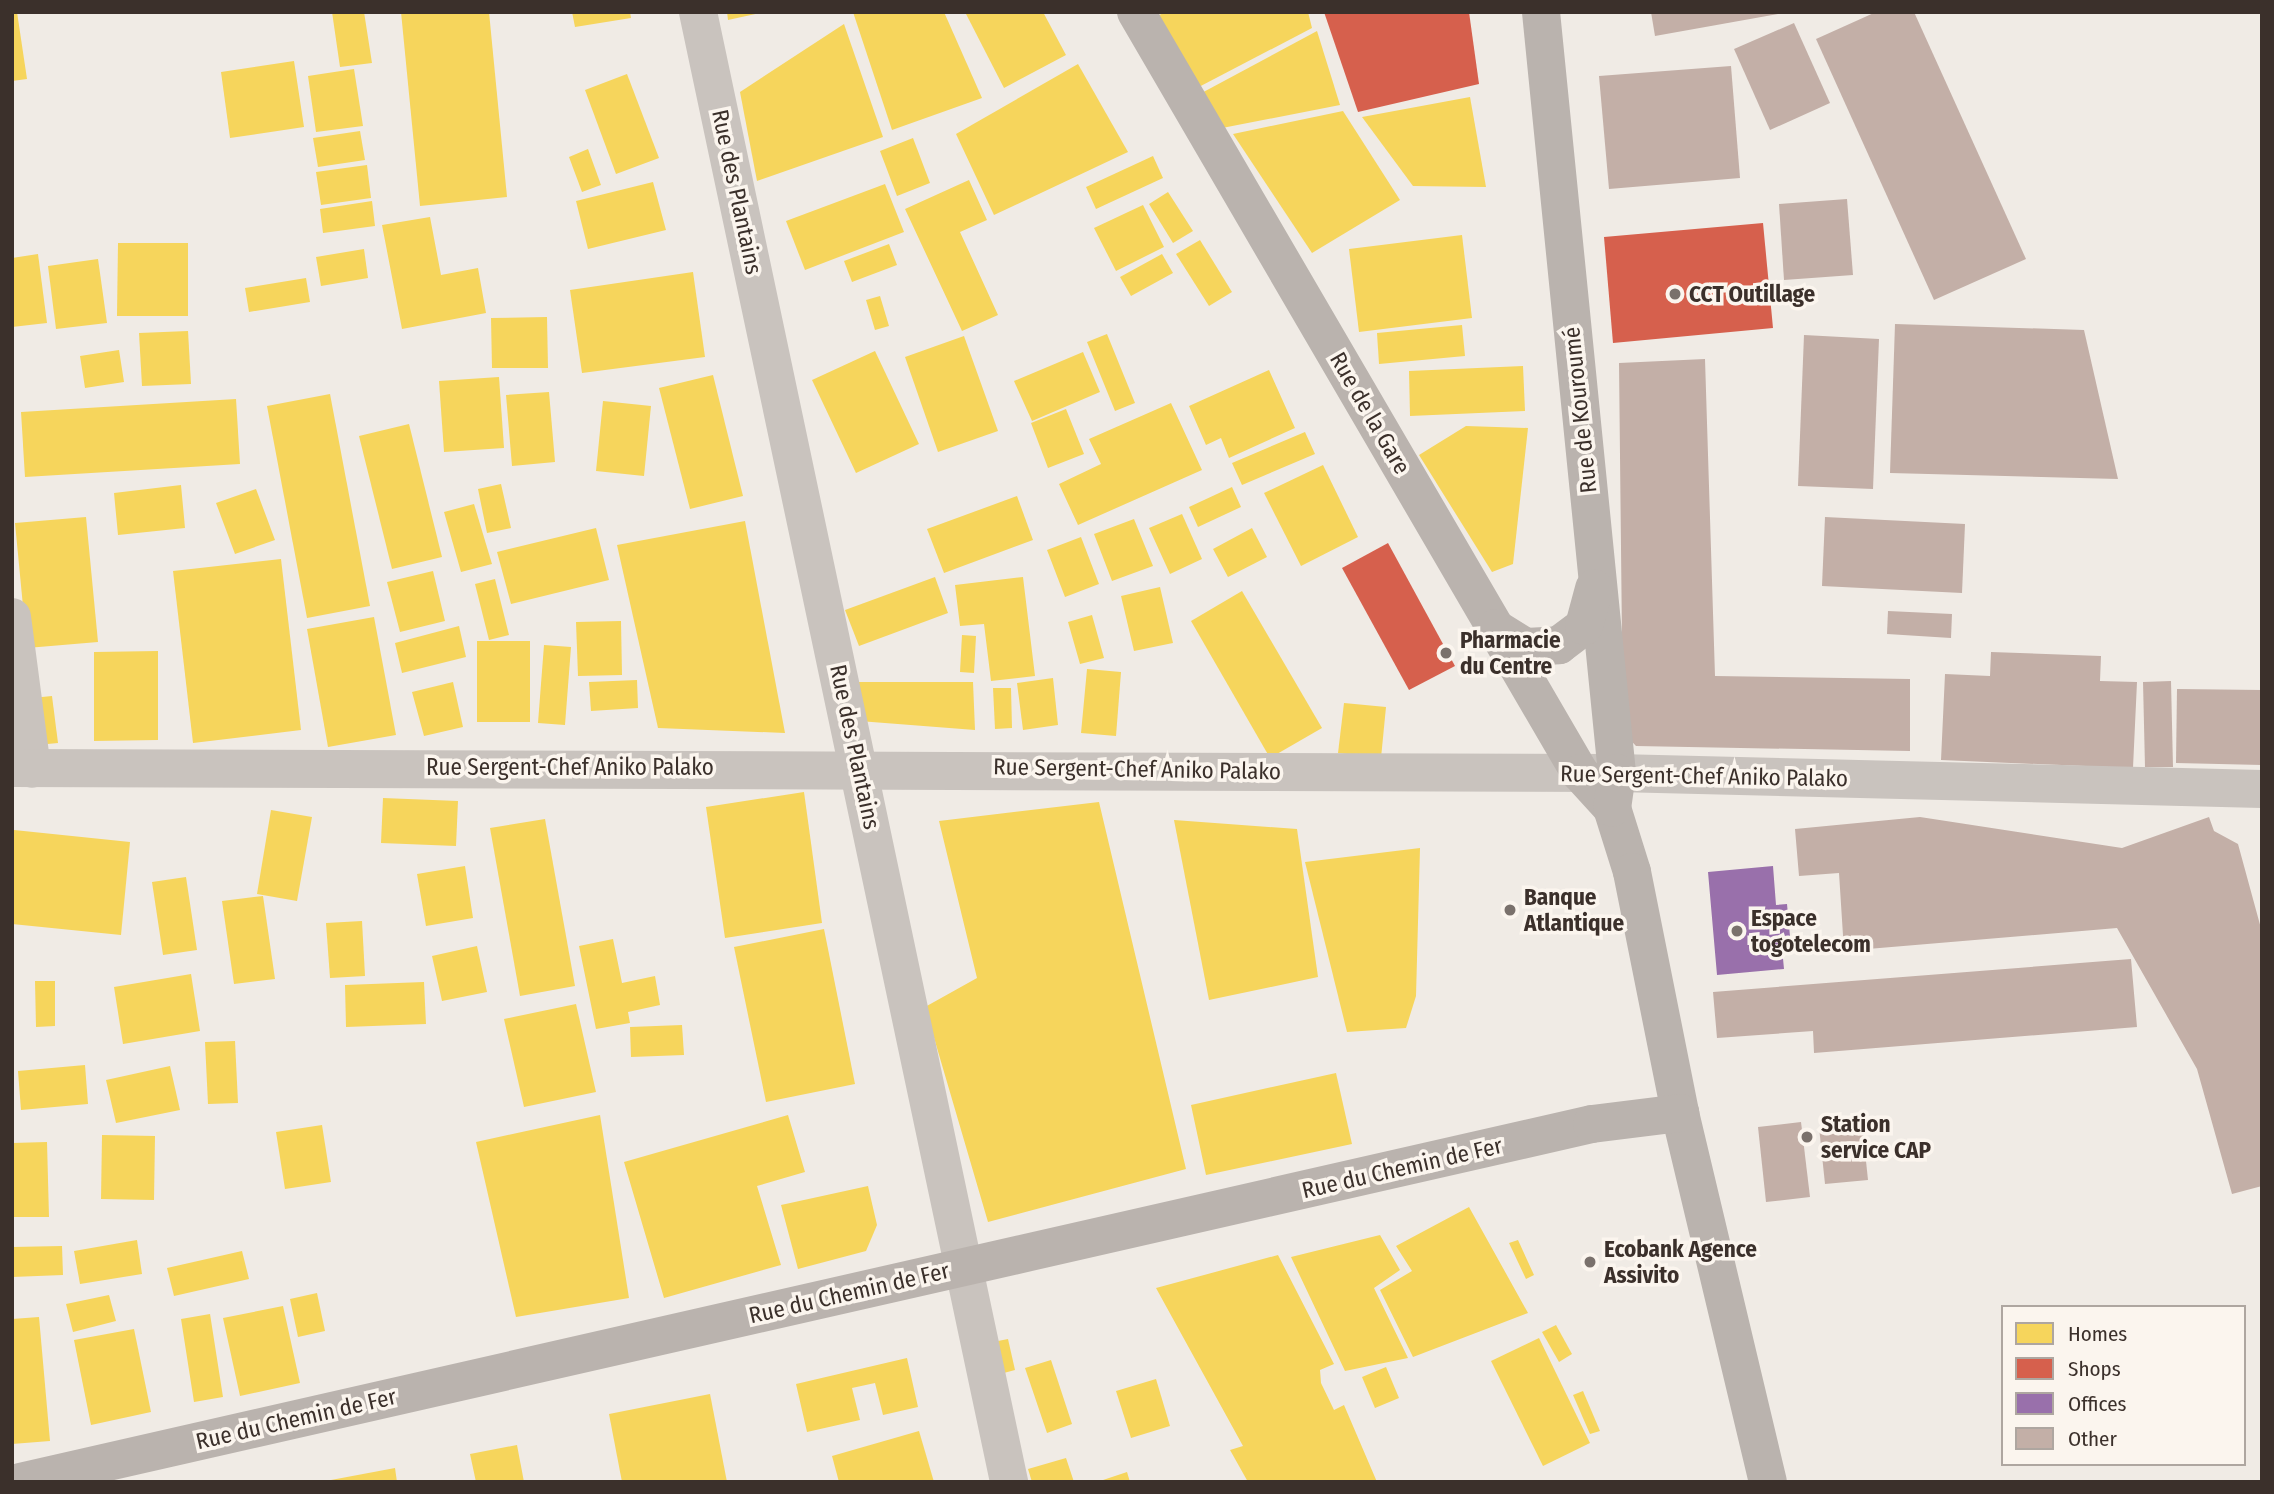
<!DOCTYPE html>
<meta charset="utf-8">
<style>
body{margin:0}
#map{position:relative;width:2274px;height:1494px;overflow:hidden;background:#f0ebe5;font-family:"Fira Sans Condensed",sans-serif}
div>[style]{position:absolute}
.homes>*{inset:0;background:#f6d55c}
.shops>*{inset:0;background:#d6604d}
.offices>*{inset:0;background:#9970ab}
.building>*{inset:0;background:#c3afa7}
.street>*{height:38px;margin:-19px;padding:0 19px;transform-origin:19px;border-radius:19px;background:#c9c3be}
.secondary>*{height:38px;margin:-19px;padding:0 19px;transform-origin:19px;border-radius:19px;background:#bab3ae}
.dots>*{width:19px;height:19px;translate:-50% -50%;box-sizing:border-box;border:4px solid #fbf5ee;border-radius:50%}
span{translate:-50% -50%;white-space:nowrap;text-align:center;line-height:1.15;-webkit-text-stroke:7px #fbf5ee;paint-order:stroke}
.street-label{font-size:23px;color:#3b302b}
.poi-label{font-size:23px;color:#3b302b;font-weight:700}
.left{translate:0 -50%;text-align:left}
.frame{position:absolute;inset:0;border:14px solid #3b302b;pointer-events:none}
.legend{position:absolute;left:2001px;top:1305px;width:245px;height:161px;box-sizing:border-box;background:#fbf5ee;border:2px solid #aea6a0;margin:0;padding:9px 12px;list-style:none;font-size:21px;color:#3b302b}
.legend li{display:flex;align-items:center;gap:14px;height:35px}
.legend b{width:35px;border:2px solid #aea6a0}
</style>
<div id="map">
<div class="homes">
<i style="clip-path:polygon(12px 12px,17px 12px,27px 79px,12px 81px)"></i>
<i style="clip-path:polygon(332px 12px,364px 12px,372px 63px,340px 67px)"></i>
<i style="clip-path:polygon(401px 12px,489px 12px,507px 197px,420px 206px)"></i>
<i style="clip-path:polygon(572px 12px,630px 12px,631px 18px,575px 27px)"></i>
<i style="clip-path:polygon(727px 12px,760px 12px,760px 13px,728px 20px)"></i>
<i style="clip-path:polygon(853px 12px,944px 12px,982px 98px,892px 130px)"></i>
<i style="clip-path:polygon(965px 12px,1043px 12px,1066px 55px,1004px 88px)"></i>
<i style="clip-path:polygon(1166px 12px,1308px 12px,1312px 28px,1195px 89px,1157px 16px)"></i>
<i style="clip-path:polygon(844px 24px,883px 137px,757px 181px,740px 92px)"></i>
<i style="clip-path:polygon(1317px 31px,1340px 105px,1217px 129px,1196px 96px)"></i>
<i style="clip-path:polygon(294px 61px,304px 127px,230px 138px,221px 72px)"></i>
<i style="clip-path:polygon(1078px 64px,1128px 152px,994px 215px,956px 134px)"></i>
<i style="clip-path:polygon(354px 69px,363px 126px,316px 132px,308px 76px)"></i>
<i style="clip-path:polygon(627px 74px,659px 158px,616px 174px,585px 90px)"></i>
<i style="clip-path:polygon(1470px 97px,1486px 187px,1413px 186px,1362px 117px)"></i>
<i style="clip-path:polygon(1343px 111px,1400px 200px,1312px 253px,1233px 134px)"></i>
<i style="clip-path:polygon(360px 131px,365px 160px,318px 167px,313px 138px)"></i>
<i style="clip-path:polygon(913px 138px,930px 183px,897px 196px,880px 151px)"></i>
<i style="clip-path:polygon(588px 149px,601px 185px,582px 192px,569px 157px)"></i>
<i style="clip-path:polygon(1153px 156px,1163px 178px,1096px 209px,1086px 187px)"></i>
<i style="clip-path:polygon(367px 165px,371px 198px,321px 205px,316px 172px)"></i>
<i style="clip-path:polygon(969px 180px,987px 220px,960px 232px,998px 315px,962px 331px,905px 209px)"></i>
<i style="clip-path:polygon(653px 182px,666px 230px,588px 249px,576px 201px)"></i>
<i style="clip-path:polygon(885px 184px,904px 232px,805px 270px,786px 221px)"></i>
<i style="clip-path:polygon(1168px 192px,1193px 231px,1173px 243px,1149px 204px)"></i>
<i style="clip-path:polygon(372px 201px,375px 226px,323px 233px,320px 209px)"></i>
<i style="clip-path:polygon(1143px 205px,1164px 247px,1116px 271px,1094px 228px)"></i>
<i style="clip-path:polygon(430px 217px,441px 275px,478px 268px,486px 313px,402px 329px,382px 225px)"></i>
<i style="clip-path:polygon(1462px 235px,1472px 318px,1359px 332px,1349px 249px)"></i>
<i style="clip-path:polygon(1200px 240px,1232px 292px,1209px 306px,1176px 254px)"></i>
<i style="clip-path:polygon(118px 243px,188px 243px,188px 316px,117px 316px)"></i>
<i style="clip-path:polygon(889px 244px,897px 265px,852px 282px,844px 261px)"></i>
<i style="clip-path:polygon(364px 249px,368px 278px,321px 286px,316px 257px)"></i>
<i style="clip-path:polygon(38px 254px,47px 323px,12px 327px,12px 258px)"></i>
<i style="clip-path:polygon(1162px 254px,1173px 273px,1131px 296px,1120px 277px)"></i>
<i style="clip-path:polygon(98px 259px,107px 323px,56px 329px,48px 266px)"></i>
<i style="clip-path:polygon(693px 272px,705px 357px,582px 373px,570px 290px)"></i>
<i style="clip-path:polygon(306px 278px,310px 302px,249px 312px,245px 288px)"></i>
<i style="clip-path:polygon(880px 296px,889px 326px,875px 330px,866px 300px)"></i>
<i style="clip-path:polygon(547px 317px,548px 368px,492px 368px,491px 318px)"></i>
<i style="clip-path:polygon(1462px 325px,1465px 356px,1379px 364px,1377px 333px)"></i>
<i style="clip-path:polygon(188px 331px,191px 384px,142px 386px,139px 333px)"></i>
<i style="clip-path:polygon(1107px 334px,1135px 403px,1115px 411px,1087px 342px)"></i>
<i style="clip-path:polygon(964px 336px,998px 431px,938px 452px,905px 357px)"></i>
<i style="clip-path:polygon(119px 350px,124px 382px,85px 388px,80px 356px)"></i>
<i style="clip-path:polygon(875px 351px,919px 444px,856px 473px,812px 380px)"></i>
<i style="clip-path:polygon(1083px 352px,1100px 392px,1032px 421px,1014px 381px)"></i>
<i style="clip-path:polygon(1523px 366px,1525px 411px,1410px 416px,1409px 371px)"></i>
<i style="clip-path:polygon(1269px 370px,1295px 428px,1229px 458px,1221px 438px,1206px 445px,1189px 406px)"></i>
<i style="clip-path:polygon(713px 375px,743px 496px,690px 509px,659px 388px)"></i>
<i style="clip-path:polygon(499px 377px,504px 448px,444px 452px,439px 381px)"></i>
<i style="clip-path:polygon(549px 392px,555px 462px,512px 466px,506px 395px)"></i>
<i style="clip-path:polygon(330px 394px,370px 606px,307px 618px,267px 406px)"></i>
<i style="clip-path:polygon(236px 399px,240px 464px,25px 477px,21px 412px)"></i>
<i style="clip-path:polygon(603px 401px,651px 406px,644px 476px,596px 471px)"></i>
<i style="clip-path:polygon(1171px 403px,1202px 470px,1078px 525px,1059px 484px,1101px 464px,1089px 439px)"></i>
<i style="clip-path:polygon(1066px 409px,1084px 454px,1048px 468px,1031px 423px)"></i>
<i style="clip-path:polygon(409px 424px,442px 557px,392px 569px,359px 436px)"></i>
<i style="clip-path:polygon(1466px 426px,1528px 428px,1513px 564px,1492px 572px,1419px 455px)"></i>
<i style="clip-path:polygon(1305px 432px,1315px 454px,1242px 485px,1232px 463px)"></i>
<i style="clip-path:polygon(1323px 465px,1358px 537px,1301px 566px,1264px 493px)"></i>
<i style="clip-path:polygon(501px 484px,511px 528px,487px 533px,478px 489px)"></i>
<i style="clip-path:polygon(181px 485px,185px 528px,118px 535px,114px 493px)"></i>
<i style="clip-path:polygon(1232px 487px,1241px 507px,1198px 527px,1189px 507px)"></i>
<i style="clip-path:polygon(256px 489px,275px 540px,235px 554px,216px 503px)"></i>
<i style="clip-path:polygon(1017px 496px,1033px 540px,944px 573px,927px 529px)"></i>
<i style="clip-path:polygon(474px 504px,492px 564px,461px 572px,444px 512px)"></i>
<i style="clip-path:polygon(1182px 514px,1202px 559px,1170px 574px,1149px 528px)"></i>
<i style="clip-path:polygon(86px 517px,98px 642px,27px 648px,15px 523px)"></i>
<i style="clip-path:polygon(1134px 519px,1153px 566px,1112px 581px,1094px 534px)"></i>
<i style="clip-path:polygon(745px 521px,785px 733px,658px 728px,617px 545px)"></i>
<i style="clip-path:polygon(596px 528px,609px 580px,511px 604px,497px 552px)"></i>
<i style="clip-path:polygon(1252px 528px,1267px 557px,1228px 577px,1213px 549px)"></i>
<i style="clip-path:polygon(1081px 537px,1099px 584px,1065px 597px,1047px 550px)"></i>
<i style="clip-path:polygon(281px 559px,301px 730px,193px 743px,173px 571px)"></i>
<i style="clip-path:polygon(433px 571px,445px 621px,400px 632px,387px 582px)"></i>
<i style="clip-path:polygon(935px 577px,948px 613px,859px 646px,845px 610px)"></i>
<i style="clip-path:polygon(1023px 577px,1035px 676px,991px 681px,984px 624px,960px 626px,955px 585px)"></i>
<i style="clip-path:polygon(495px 579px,509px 635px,489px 640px,475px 584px)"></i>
<i style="clip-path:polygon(1160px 587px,1173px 643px,1134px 651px,1121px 596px)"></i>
<i style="clip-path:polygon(1242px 591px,1322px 728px,1270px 758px,1191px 621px)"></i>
<i style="clip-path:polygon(1092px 615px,1104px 658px,1080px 664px,1068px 622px)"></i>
<i style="clip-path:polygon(374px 617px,396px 735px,328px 747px,307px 629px)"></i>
<i style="clip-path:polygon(621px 621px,622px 675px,578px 676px,576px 622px)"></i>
<i style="clip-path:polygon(459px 626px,466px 657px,402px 673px,395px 643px)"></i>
<i style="clip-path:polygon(962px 635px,976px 636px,974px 673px,960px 672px)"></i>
<i style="clip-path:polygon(477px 641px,530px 641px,530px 722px,477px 722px)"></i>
<i style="clip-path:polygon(544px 645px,571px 647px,565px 725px,538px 723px)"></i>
<i style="clip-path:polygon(158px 651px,158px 740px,94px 741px,94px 652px)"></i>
<i style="clip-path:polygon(1087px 669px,1121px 672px,1116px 736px,1081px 733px)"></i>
<i style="clip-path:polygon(1053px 678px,1058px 725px,1023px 730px,1017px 683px)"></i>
<i style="clip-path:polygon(637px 680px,638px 708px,591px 711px,589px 682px)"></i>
<i style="clip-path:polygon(453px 682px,463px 727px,424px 736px,412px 692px)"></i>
<i style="clip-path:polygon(856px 682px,973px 682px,975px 730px,859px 721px)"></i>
<i style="clip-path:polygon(993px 688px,1011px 688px,1012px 728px,995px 729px)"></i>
<i style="clip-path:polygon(52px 696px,58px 743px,37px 745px,32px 698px)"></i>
<i style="clip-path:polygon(1344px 703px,1386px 707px,1381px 758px,1338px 753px)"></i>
<i style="clip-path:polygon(804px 792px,822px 923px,725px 938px,706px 807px)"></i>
<i style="clip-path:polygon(383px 798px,458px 801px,456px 846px,381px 843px)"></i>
<i style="clip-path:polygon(1099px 802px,1186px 1169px,988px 1222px,925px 1007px,977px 978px,939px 821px)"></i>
<i style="clip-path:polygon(271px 810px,312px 817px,297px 901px,257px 894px)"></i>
<i style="clip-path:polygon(545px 819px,575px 986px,520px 996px,490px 828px)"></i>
<i style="clip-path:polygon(1174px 820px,1297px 829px,1318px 977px,1209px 1000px)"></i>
<i style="clip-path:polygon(14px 830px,130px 842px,121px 935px,12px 924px)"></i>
<i style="clip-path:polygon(1420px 848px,1416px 996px,1406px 1028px,1347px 1032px,1305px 862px)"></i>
<i style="clip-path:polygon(465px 866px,473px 918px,426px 926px,417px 874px)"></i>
<i style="clip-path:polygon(186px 877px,197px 950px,163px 955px,152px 882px)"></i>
<i style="clip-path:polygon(263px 896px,275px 979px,234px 984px,222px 901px)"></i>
<i style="clip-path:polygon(362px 921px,365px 976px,330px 978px,326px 923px)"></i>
<i style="clip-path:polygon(824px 929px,855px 1084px,766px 1102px,734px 947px)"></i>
<i style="clip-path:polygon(613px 939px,622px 983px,655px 976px,660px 1005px,628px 1012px,630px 1023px,596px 1029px,579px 946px)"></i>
<i style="clip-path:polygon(477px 946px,487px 992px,442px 1001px,432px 956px)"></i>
<i style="clip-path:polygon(191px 974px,200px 1031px,123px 1044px,114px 987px)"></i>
<i style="clip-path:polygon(35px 981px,55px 981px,55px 1026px,36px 1027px)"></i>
<i style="clip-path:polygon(424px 982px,426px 1024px,346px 1027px,345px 985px)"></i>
<i style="clip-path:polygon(576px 1004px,596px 1092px,524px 1107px,504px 1019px)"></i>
<i style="clip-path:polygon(682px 1025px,684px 1055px,631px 1057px,630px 1027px)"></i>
<i style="clip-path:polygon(235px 1041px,238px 1103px,208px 1104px,205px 1042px)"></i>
<i style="clip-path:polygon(85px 1065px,88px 1104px,21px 1110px,18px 1071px)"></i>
<i style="clip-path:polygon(170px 1066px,180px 1110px,116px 1123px,106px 1080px)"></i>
<i style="clip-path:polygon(1336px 1073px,1352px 1144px,1206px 1175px,1191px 1105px)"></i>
<i style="clip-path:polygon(600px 1115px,629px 1298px,516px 1317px,476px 1142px)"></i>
<i style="clip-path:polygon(788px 1115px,805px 1172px,757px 1186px,781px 1265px,664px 1298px,624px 1162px)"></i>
<i style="clip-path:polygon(322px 1125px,331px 1182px,285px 1189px,276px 1132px)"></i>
<i style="clip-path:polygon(102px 1135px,155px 1136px,154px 1200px,101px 1199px)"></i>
<i style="clip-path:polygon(47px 1142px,49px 1217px,12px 1217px,12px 1143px)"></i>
<i style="clip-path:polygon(868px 1186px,877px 1225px,866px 1251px,798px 1269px,781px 1205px)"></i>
<i style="clip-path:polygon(1469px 1207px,1528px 1313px,1413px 1357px,1380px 1290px,1412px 1271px,1396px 1246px)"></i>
<i style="clip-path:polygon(1380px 1235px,1400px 1270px,1374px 1288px,1408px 1358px,1345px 1371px,1291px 1257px)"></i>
<i style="clip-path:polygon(137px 1240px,142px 1274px,80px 1284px,74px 1251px)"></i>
<i style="clip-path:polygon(1518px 1240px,1534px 1275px,1526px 1279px,1509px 1243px)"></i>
<i style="clip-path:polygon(62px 1246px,63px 1275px,12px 1277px,12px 1247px)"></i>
<i style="clip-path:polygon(242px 1251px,249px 1279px,174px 1296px,167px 1268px)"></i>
<i style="clip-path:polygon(1278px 1255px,1334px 1364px,1320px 1370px,1321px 1383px,1334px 1410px,1344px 1405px,1377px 1482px,1248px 1482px,1230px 1450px,1243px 1446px,1156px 1288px)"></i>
<i style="clip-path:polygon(317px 1293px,325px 1331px,298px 1337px,290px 1299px)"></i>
<i style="clip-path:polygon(109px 1295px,116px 1321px,73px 1332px,66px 1304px)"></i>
<i style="clip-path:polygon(283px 1306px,300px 1383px,240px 1396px,223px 1318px)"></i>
<i style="clip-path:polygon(210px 1314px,223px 1397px,194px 1402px,181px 1319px)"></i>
<i style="clip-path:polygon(39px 1317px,50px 1441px,12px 1444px,12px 1319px)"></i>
<i style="clip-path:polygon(1556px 1325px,1572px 1354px,1559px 1362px,1542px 1332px)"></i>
<i style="clip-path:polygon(134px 1329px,151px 1412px,91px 1425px,74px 1340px)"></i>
<i style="clip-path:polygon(1539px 1338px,1590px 1443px,1543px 1466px,1491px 1361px)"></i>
<i style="clip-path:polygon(1008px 1339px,1015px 1370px,1000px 1374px,993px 1342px)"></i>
<i style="clip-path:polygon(907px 1358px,918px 1407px,883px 1415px,875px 1383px,852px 1388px,860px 1420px,807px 1432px,796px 1384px)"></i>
<i style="clip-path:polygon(1051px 1360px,1072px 1424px,1047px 1433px,1025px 1368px)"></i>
<i style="clip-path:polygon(1386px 1367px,1399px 1398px,1375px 1408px,1362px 1377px)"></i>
<i style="clip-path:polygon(1156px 1379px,1170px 1426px,1131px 1438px,1116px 1391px)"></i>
<i style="clip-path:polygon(1583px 1391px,1600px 1431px,1590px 1434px,1573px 1395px)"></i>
<i style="clip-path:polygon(710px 1394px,727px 1482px,622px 1482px,609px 1414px)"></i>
<i style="clip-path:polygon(919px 1431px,934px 1482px,839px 1482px,832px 1456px)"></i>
<i style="clip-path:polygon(517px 1445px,524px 1482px,476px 1482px,470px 1454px)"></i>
<i style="clip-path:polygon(1066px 1458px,1074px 1482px,1032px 1482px,1028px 1469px)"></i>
<i style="clip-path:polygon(395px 1468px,397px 1482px,331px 1482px,331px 1480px)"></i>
<i style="clip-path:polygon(1127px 1472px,1130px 1482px,1100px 1482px,1100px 1481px)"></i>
</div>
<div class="shops">
<i style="clip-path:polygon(1324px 12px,1469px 12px,1479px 84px,1358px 112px)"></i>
<i style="clip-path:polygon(1763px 223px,1773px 328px,1613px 343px,1604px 237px)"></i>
<i style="clip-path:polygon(1388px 543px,1455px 666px,1409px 690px,1342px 568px)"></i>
</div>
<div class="offices">
<i style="clip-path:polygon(1773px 866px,1776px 905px,1787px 904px,1791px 947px,1782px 948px,1784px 969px,1717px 975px,1708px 872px)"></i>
</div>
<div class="building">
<i style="clip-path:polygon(1651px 12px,1778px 12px,1778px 14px,1655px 36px)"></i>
<i style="clip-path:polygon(1876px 12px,1914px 12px,2026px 259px,1934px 300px,1816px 39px)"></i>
<i style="clip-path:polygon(1794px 23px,1830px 103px,1770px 130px,1734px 49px)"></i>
<i style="clip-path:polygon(1731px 66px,1740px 178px,1609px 189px,1599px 76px)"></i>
<i style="clip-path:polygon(1847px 199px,1853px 275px,1784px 280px,1779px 204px)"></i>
<i style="clip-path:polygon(1895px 324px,2084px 330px,2118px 479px,1890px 473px)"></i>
<i style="clip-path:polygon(1804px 335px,1879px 339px,1873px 489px,1798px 486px)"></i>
<i style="clip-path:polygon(1705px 359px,1715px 676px,1910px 679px,1910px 751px,1636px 746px,1623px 732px,1619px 363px)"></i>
<i style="clip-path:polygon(1825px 517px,1965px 524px,1962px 593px,1822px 586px)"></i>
<i style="clip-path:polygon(1888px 611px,1952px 614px,1951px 638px,1887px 634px)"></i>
<i style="clip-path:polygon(1991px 652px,2101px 656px,2100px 681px,2137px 682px,2133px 768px,1941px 760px,1945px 674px,1990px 676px)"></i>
<i style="clip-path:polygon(2171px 681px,2173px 767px,2145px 767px,2143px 682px)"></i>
<i style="clip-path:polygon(2177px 689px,2262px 690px,2262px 765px,2176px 763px)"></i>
<i style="clip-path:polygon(1920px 817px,2122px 848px,2209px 817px,2214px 831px,2238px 844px,2262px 932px,2262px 1186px,2232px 1194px,2197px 1069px,2117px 928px,1844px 951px,1839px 873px,1799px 876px,1795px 829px)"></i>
<i style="clip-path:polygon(2131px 959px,2137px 1027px,1814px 1053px,1813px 1031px,1717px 1038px,1713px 992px)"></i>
<i style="clip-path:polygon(1801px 1122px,1810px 1197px,1766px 1202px,1758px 1127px)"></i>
<i style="clip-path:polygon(1862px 1123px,1868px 1180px,1825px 1184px,1819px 1127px)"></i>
</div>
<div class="street">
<i style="left:698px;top:12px;width:1503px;rotate:78.05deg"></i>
<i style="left:12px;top:617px;width:153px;rotate:82.5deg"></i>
<i style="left:12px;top:768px;width:1605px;rotate:0.18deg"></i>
<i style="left:1617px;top:773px;width:645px;rotate:1.42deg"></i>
</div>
<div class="secondary">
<i style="left:1136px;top:12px;width:881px;rotate:59.74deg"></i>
<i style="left:1580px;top:773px;width:47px;rotate:47.6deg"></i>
<i style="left:1612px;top:808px;width:67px;rotate:72.6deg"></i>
<i style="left:1632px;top:872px;width:246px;rotate:78.7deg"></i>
<i style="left:1680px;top:1113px;width:379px;rotate:76.6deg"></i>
<i style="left:1541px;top:12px;width:765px;rotate:84.3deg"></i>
<i style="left:1617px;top:773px;width:35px;rotate:98deg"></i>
<i style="left:1495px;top:628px;width:36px;rotate:32deg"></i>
<i style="left:1526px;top:647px;width:33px;rotate:-3deg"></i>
<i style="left:1559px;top:645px;width:31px;rotate:-37deg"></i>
<i style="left:1584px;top:626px;width:39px;rotate:-75deg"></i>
<i style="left:20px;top:1482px;width:1612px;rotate:-12.83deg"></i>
<i style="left:1592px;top:1124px;width:89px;rotate:-7.1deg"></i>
</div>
<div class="dots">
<i style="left:1675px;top:294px;background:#7a716c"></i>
<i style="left:1446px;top:653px;background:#7a716c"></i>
<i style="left:1510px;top:910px;background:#7a716c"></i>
<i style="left:1737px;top:931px;background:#7a716c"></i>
<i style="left:1807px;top:1137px;background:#7a716c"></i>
<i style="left:1590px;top:1262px;background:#7a716c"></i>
</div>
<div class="street-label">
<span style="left:737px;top:192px;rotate:78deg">Rue des Plantains</span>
<span style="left:1580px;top:410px;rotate:-96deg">Rue de Kouroumé</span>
<span style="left:1370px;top:413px;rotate:60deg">Rue de la Gare</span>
<span style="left:855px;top:747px;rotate:78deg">Rue des Plantains</span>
<span style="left:570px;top:767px">Rue Sergent-Chef Aniko Palako</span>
<span style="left:1137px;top:769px;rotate:1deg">Rue Sergent-Chef Aniko Palako</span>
<span style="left:1704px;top:776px;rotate:1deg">Rue Sergent-Chef Aniko Palako</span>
<span style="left:1402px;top:1168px;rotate:-13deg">Rue du Chemin de Fer</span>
<span style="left:849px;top:1293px;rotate:-13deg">Rue du Chemin de Fer</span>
<span style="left:296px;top:1419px;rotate:-13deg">Rue du Chemin de Fer</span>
</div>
<div class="poi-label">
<span class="left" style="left:1689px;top:294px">CCT Outillage</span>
<span class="left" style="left:1460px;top:653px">Pharmacie<br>du Centre</span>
<span class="left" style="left:1524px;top:910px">Banque<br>Atlantique</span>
<span class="left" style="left:1751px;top:931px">Espace<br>togotelecom</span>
<span class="left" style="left:1821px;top:1137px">Station<br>service CAP</span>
<span class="left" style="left:1604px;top:1262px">Ecobank Agence<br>Assivito</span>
</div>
<div class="frame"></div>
<ul class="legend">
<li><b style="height:19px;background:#f6d55c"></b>Homes</li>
<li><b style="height:19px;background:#d6604d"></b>Shops</li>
<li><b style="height:19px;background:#9970ab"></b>Offices</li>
<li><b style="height:19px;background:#c3afa7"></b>Other</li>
</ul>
</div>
